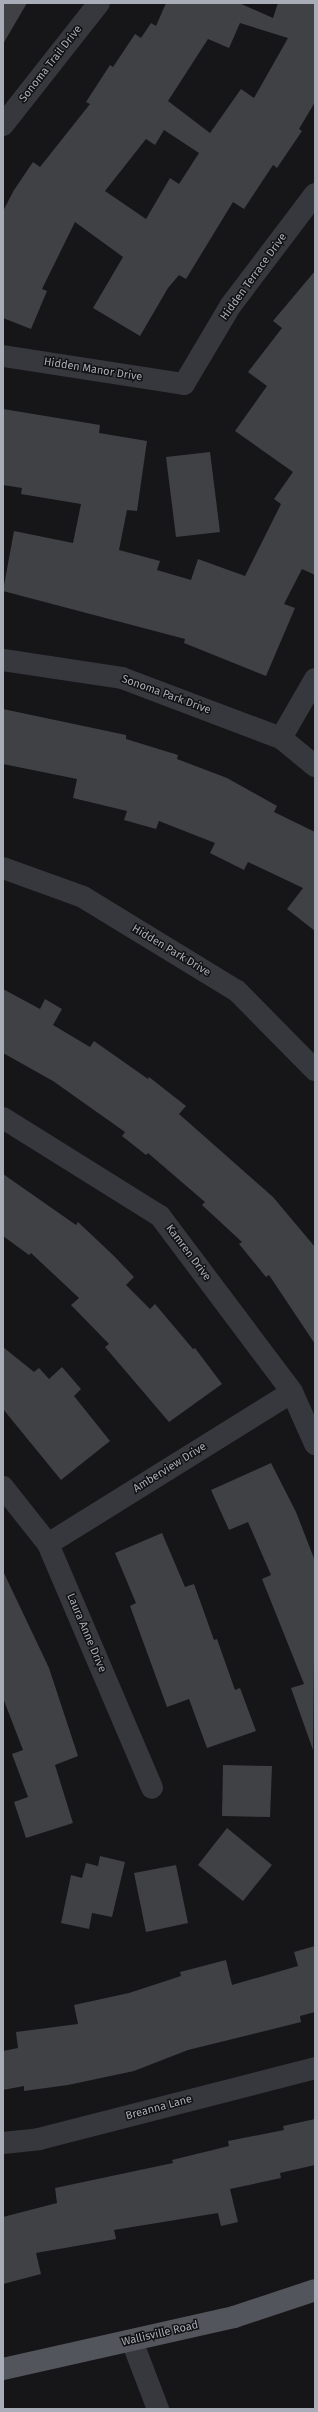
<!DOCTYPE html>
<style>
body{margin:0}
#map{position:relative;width:318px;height:2412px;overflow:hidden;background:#161618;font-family:"Fira Sans",sans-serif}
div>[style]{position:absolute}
.building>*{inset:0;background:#404145}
.minor>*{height:22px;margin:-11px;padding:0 11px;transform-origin:11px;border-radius:11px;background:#37383d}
.major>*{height:22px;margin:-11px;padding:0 11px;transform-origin:11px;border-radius:11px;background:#53555c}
span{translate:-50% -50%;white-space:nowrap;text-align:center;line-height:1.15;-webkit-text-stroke:3px #111113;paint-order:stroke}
.street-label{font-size:11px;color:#a8adb8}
.frame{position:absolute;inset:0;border:4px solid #a8adb8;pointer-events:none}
</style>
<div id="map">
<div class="building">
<i style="clip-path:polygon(3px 3px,27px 3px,3px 44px)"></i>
<i style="clip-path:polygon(evenodd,166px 3px,239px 3px,273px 18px,278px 3px,315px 3px,315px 102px,299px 129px,302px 131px,277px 168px,273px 165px,244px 209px,233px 202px,186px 279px,179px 275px,168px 288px,140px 336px,93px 308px,123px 257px,75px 222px,42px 289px,47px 291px,31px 329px,3px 318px,3px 211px,14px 190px,33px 162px,40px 167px,90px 104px,86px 102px,110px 65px,113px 67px,135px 34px,141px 38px,151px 23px,156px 26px,166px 3px,240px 23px,288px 38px,254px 98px,241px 89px,210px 133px,168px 101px,208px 39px,229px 48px,240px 23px,166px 3px,164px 130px,199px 153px,179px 184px,170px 178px,146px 219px,105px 191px,146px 139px,155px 145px,164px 130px)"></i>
<i style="clip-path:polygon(315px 271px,315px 575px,302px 569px,284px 604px,295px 608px,266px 676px,184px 643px,185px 639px,3px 591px,14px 531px,73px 543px,81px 504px,21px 494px,22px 488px,3px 485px,3px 409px,100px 425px,99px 433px,147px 441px,137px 511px,127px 510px,119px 550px,160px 561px,157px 570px,191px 580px,198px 559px,245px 576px,281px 504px,274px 499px,293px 472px,235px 431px,267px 386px,248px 372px,282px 328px,273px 321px)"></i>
<i style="clip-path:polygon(210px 452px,220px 532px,176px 537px,166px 457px)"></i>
<i style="clip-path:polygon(3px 709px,126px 735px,126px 739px,178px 755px,177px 759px,227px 778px,277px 806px,274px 812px,315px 832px,315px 931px,287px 909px,303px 888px,248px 862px,244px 870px,210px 853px,215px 843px,159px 821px,156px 829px,124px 820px,127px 811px,73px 798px,77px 779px,3px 764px)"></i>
<i style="clip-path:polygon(3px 989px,40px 1009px,45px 999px,62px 1009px,53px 1025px,90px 1047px,94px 1041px,148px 1079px,149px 1077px,186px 1106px,179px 1114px,273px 1197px,315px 1247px,315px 1344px,269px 1275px,266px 1277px,239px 1244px,242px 1242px,202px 1205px,205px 1202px,148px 1153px,146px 1155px,122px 1136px,125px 1132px,53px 1081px,3px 1053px)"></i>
<i style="clip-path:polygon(3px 1174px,76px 1225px,78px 1222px,114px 1256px,134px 1277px,126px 1285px,150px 1309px,155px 1304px,193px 1349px,195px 1348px,222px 1384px,169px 1422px,105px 1347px,109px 1344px,71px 1305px,79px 1298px,31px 1253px,29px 1255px,3px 1236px)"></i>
<i style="clip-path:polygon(3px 1347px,34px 1372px,39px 1368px,49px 1379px,62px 1367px,81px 1389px,74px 1396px,110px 1441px,61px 1480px,3px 1409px)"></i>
<i style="clip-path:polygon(271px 1463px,296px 1512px,315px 1561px,313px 1750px,291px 1688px,304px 1684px,262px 1579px,271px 1575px,248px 1522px,229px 1530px,211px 1490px)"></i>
<i style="clip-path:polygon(162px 1533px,185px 1587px,194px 1584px,214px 1640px,217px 1639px,235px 1690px,240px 1688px,256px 1731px,207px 1748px,189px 1699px,167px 1707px,130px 1606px,136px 1603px,115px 1553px)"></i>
<i style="clip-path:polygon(3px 1571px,49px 1668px,78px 1756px,55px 1765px,73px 1823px,26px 1838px,14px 1802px,28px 1797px,12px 1754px,23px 1750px,3px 1698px)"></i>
<i style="clip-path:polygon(223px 1765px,272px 1766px,270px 1817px,222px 1816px)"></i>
<i style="clip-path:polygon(227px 1828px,272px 1865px,243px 1901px,198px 1865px)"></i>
<i style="clip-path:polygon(100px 1856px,125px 1862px,112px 1917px,92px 1913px,89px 1929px,61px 1923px,71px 1875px,82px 1878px,86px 1863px,98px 1866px)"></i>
<i style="clip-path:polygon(176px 1865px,188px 1923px,146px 1932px,134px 1873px)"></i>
<i style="clip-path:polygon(315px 1946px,315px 2012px,300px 2016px,301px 2022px,188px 2050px,134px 2071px,68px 2085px,24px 2091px,24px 2086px,3px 2090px,3px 2051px,18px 2048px,16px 2032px,78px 2024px,74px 2005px,129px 1993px,181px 1976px,180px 1972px,226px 1960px,232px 1985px,298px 1966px,294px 1952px)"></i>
<i style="clip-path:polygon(315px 2119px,315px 2165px,280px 2173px,281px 2178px,230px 2189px,238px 2222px,221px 2226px,218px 2213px,114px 2230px,116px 2239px,36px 2253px,41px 2274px,3px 2284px,3px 2217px,57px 2203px,55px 2188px,173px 2163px,172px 2160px,229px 2146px,228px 2141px,284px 2130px,283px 2126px)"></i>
</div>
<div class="minor">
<i style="left:3px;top:125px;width:155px;rotate:-51.8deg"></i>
<i style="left:3px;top:356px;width:183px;rotate:8.8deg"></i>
<i style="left:184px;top:384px;width:92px;rotate:-59.3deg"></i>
<i style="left:231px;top:305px;width:139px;rotate:-52.9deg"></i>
<i style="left:3px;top:660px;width:120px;rotate:8.6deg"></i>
<i style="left:122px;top:678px;width:170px;rotate:20.7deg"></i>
<i style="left:281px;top:738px;width:44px;rotate:39.5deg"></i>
<i style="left:281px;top:738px;width:68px;rotate:-60deg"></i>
<i style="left:3px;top:868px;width:85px;rotate:19.9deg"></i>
<i style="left:83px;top:897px;width:180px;rotate:31.4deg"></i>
<i style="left:237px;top:991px;width:111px;rotate:45.4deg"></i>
<i style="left:3px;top:1118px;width:185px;rotate:32deg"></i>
<i style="left:160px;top:1216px;width:220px;rotate:53.1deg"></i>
<i style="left:292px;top:1392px;width:57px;rotate:66.1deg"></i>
<i style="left:3px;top:1487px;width:73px;rotate:51.7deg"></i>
<i style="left:48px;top:1544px;width:265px;rotate:66.9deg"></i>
<i style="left:48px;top:1544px;width:287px;rotate:-31.9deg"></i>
<i style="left:3px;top:2143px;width:36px;rotate:-6deg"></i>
<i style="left:39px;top:2139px;width:285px;rotate:-14.4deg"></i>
<i style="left:132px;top:2341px;width:73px;rotate:69.1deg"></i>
</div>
<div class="major">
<i style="left:3px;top:2369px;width:237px;rotate:-12.7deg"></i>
<i style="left:234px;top:2317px;width:85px;rotate:-18.4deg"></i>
</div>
<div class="street-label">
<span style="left:51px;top:64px;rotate:-52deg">Sonoma Trail Drive</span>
<span style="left:254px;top:277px;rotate:-54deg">Hidden Terrace Drive</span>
<span style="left:93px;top:370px;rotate:9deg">Hidden Manor Drive</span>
<span style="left:166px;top:695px;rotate:20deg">Sonoma Park Drive</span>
<span style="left:171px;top:951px;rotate:31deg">Hidden Park Drive</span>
<span style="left:188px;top:1253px;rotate:53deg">Kamren Drive</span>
<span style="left:170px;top:1468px;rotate:-32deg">Amberview Drive</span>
<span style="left:86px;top:1633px;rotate:67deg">Laura Anne Drive</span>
<span style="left:159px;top:2108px;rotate:-15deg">Breanna Lane</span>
<span style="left:160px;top:2334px;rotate:-13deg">Wallisville Road</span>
</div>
<div class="frame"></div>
</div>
